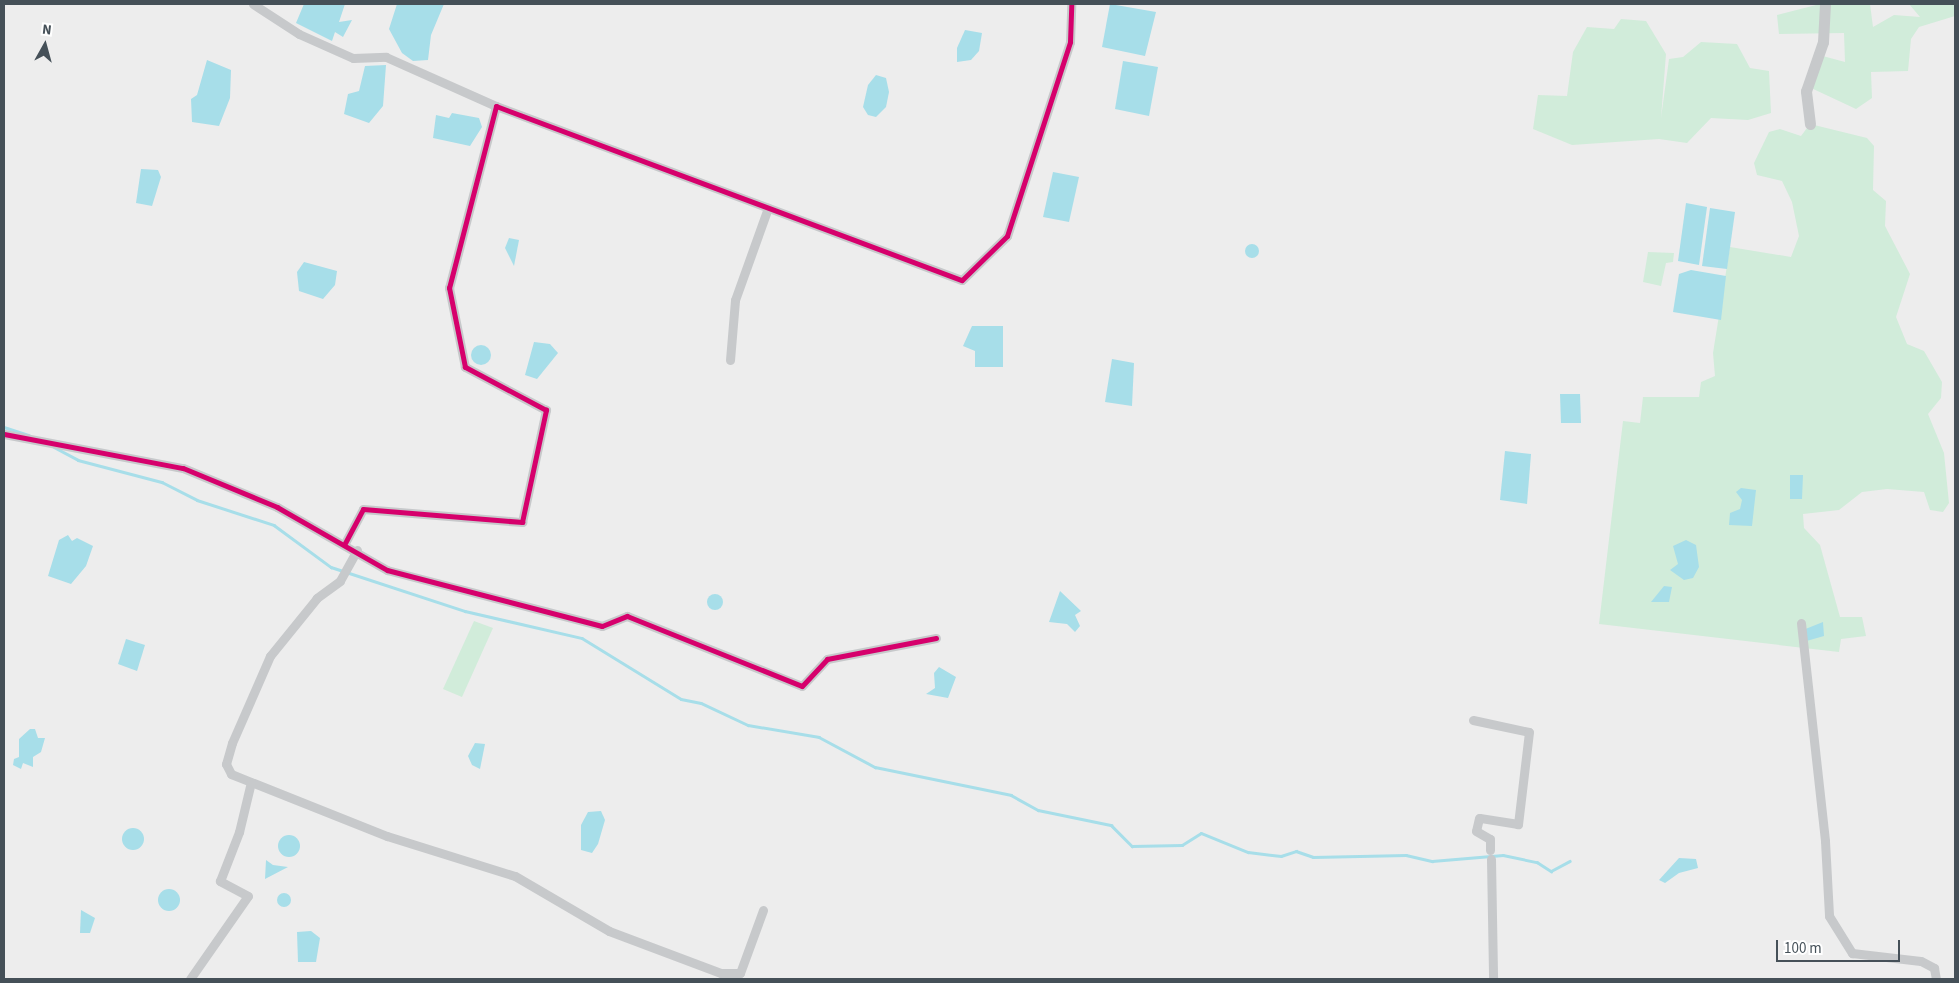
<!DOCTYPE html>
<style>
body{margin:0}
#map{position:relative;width:1959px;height:983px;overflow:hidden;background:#ededed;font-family:"Source Sans 3",sans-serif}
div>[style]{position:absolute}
.green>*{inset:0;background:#d1ecda}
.water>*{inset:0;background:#a7dee9}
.round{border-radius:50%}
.stream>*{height:2.5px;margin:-1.25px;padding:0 1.25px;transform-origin:1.25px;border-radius:1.25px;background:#a7dee9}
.minor>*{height:9px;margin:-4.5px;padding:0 4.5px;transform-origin:4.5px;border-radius:4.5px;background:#c7c9cb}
.tertiary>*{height:11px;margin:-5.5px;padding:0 5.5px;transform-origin:5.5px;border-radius:5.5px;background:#c7c9cb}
.cycleway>*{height:5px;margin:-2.5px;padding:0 2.5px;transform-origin:2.5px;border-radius:2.5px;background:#d6006c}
span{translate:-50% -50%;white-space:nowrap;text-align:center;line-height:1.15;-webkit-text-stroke:4.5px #fff;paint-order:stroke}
.frame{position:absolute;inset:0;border:5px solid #455058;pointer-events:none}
.north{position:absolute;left:20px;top:20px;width:50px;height:50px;-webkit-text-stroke:4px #fff;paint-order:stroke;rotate:7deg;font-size:14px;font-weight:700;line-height:20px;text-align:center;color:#455058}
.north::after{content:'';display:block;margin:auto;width:18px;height:22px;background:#455058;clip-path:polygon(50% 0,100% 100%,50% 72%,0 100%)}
.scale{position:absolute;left:1776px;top:940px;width:124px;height:22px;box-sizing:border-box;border:2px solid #455058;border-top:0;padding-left:6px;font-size:15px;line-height:18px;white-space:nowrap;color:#455058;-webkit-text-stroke:4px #fff;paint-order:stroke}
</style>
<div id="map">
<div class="green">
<i style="clip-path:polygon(1820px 4px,1870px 4px,1873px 27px,1894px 15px,1920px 17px,1909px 4px,1955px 4px,1955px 16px,1919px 27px,1911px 39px,1908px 71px,1871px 72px,1872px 98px,1856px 109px,1809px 87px,1819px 55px,1845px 62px,1844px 33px,1779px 34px,1777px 15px)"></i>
<i style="clip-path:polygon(1621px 19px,1646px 21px,1666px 54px,1661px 118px,1669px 59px,1683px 57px,1701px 42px,1737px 44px,1750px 68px,1769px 71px,1771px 113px,1748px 120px,1711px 118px,1687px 143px,1659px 139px,1572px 145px,1533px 129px,1538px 95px,1567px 96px,1573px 52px,1587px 27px,1614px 29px)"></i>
<i style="clip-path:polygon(1810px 124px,1867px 138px,1874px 146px,1873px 190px,1886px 201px,1885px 226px,1910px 274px,1896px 317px,1907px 344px,1924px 351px,1942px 382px,1941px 398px,1928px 414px,1944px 453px,1949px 503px,1943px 512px,1930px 510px,1924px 492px,1887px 489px,1862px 492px,1839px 510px,1803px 514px,1804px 528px,1820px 545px,1840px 617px,1862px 617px,1866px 636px,1841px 639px,1839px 652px,1599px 624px,1623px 421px,1640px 423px,1643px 397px,1699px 397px,1701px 382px,1715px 376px,1713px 353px,1730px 247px,1791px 257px,1799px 236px,1792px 202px,1782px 181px,1757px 175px,1754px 163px,1769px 132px,1780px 129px,1801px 136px)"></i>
<i style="clip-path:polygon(1648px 252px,1674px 253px,1673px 262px,1666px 263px,1661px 286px,1643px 282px)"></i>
<i style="clip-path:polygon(474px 621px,493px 628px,462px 697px,443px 689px)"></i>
</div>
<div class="water">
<i style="clip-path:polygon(304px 4px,345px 4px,339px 22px,352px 20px,343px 37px,335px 32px,332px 41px,296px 23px)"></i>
<i style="clip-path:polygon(397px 4px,444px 4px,431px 35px,428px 60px,413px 61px,402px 53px,389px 29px)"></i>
<i style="clip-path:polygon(1110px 4px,1156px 12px,1145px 56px,1102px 47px)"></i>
<i style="clip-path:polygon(965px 30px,982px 33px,979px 51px,971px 60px,957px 62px,957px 48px)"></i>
<i style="clip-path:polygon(207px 60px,231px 70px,230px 98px,219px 126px,192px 122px,191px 99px,197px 95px)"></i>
<i style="clip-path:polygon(1123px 61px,1158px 67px,1149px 116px,1115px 109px)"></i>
<i style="clip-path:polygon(386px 65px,383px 106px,369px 123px,344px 114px,348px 94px,359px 91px,365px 66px)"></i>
<i style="clip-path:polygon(876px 75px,886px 78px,889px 92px,886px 107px,876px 117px,868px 115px,863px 107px,868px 85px)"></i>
<i style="clip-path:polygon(452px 113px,479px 118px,482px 127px,470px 146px,433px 138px,436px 115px,449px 118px)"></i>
<i style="clip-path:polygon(141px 169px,158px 170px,161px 177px,152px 206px,136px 203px)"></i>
<i style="clip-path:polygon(1053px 172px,1079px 177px,1069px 222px,1043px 217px)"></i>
<i style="clip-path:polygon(1686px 203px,1707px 207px,1699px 265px,1678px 261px)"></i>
<i style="clip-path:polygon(1710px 208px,1735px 212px,1727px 269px,1702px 266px)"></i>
<i style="clip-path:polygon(509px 238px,519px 240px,514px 266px,505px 248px)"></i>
<i class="round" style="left:1245px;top:244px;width:14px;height:14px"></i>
<i style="clip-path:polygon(304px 262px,337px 271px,335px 285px,323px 299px,299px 291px,297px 272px)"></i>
<i style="clip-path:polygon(1691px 270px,1726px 276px,1721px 320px,1673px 312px,1679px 274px)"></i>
<i style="clip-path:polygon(972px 326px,1003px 326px,1003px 367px,975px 367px,975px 351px,963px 346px)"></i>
<i style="clip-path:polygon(534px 342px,550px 344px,558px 353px,537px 379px,525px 375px)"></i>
<i class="round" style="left:471px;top:345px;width:20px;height:20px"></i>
<i style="clip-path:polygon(1112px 359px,1134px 363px,1132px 406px,1105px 402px)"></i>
<i style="clip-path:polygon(1560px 394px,1580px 394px,1581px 423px,1561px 423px)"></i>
<i style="clip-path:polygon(1505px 451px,1531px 454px,1527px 504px,1500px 500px)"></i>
<i style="clip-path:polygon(1790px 475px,1803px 475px,1802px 499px,1790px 499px)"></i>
<i style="clip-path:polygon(1741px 488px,1756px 490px,1752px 526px,1729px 525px,1730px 513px,1740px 509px,1742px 500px,1736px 492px)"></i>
<i style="clip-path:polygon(68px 535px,72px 541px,77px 538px,93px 546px,86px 566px,71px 584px,48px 576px,59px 540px)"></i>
<i style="clip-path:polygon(1686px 540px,1696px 545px,1699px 567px,1693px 578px,1684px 580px,1670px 570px,1678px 564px,1673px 546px)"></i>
<i style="clip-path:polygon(1664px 586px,1672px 587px,1669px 602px,1651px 602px)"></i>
<i style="clip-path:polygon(1060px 591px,1081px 611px,1075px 615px,1080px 626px,1075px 632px,1067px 624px,1049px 622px)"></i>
<i class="round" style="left:707px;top:594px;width:16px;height:16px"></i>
<i style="clip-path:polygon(1823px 622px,1824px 636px,1803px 642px,1803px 630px)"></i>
<i style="clip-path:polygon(126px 639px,145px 645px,137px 671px,118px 664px)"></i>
<i style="clip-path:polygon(939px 667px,956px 677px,948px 698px,926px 694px,935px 688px,934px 673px)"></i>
<i style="clip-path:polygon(30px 729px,35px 729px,38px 738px,45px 738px,41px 752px,33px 757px,33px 767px,23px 763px,21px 769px,13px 765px,14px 759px,19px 757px,19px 739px)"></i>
<i style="clip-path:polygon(475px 743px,485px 744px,480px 769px,472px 765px,468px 756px)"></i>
<i style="clip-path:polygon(601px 811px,605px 820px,598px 844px,592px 853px,581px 850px,581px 825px,588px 812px)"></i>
<i class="round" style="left:122px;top:828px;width:22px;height:22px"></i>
<i class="round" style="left:278px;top:835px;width:22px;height:22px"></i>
<i style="clip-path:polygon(1679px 858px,1696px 859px,1698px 868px,1679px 873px,1665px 883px,1659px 880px)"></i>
<i style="clip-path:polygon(266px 860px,273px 865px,288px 867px,265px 879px)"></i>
<i class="round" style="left:158px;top:889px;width:22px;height:22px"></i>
<i class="round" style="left:277px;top:893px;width:14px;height:14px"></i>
<i style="clip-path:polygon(81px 910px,95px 918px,90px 933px,80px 933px)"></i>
<i style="clip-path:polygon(311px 931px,320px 938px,316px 962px,298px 962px,297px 932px)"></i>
</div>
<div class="stream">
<i style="left:4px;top:427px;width:26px;rotate:18deg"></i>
<i style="left:54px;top:447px;width:27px;rotate:28deg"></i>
<i style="left:78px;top:460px;width:87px;rotate:14.7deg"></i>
<i style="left:162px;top:482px;width:39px;rotate:27deg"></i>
<i style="left:197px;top:500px;width:81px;rotate:18deg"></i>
<i style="left:274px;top:525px;width:71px;rotate:36.4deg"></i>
<i style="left:331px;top:567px;width:141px;rotate:18.2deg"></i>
<i style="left:465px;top:611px;width:120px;rotate:13deg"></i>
<i style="left:582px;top:638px;width:116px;rotate:31.6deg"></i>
<i style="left:681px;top:699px;width:20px;rotate:11deg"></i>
<i style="left:701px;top:703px;width:52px;rotate:25.1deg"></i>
<i style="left:748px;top:725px;width:72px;rotate:9.6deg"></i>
<i style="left:819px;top:737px;width:64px;rotate:28.2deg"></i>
<i style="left:875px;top:767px;width:139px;rotate:11.6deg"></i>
<i style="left:1011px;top:795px;width:31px;rotate:29deg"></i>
<i style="left:1038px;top:810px;width:75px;rotate:11.6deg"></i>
<i style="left:1111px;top:825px;width:30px;rotate:45deg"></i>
<i style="left:1132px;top:846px;width:50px;rotate:-1.1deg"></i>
<i style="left:1182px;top:845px;width:22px;rotate:-32deg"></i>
<i style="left:1201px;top:833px;width:51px;rotate:22deg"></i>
<i style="left:1248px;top:852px;width:33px;rotate:7deg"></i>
<i style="left:1281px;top:856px;width:16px;rotate:-18deg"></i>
<i style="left:1296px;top:851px;width:18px;rotate:19deg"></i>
<i style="left:1313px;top:857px;width:93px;rotate:-1.2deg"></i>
<i style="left:1406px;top:855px;width:27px;rotate:13deg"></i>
<i style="left:1432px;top:861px;width:71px;rotate:-4.8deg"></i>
<i style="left:1503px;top:855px;width:35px;rotate:12deg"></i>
<i style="left:1537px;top:862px;width:17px;rotate:33deg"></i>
<i style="left:1551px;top:871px;width:21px;rotate:-28deg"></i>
</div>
<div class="minor">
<i style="left:253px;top:4px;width:55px;rotate:33.1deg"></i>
<i style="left:299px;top:34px;width:59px;rotate:24deg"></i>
<i style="left:353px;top:58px;width:33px;rotate:-2deg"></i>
<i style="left:386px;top:57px;width:120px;rotate:24deg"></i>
<i style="left:730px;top:360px;width:60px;rotate:-85.2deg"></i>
<i style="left:735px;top:300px;width:98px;rotate:-70.3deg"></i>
<i style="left:4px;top:434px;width:182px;rotate:10.8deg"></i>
<i style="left:183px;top:468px;width:102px;rotate:22.5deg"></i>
<i style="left:277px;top:507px;width:127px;rotate:29.8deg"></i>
<i style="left:387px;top:570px;width:222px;rotate:14.6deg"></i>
<i style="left:602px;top:626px;width:27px;rotate:-22deg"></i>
<i style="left:627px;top:616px;width:188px;rotate:21.8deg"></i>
<i style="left:802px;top:686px;width:37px;rotate:-47deg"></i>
<i style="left:827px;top:659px;width:111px;rotate:-10.9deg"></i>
<i style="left:345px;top:543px;width:38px;rotate:-62deg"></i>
<i style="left:363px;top:509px;width:160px;rotate:4.7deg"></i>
<i style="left:522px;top:522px;width:115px;rotate:-77.9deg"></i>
<i style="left:546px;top:410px;width:92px;rotate:-152deg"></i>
<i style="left:465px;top:367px;width:81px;rotate:-101.4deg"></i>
<i style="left:449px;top:288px;width:188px;rotate:-75.5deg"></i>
<i style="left:496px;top:106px;width:497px;rotate:20.5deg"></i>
<i style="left:962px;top:280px;width:63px;rotate:-44.4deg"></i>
<i style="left:1007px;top:236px;width:204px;rotate:-72deg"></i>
<i style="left:1070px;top:42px;width:38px;rotate:-88deg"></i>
<i style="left:357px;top:550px;width:35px;rotate:119deg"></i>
<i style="left:340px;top:581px;width:29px;rotate:144deg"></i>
<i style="left:317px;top:598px;width:75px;rotate:129deg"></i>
<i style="left:270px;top:656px;width:95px;rotate:113.6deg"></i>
<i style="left:232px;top:743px;width:22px;rotate:106deg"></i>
<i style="left:226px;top:764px;width:11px;rotate:63deg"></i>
<i style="left:231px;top:774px;width:168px;rotate:21.7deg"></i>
<i style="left:387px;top:836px;width:134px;rotate:17.4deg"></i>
<i style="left:515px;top:876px;width:109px;rotate:30.3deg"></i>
<i style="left:609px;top:931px;width:120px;rotate:20.6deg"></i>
<i style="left:721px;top:973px;width:19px"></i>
<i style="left:740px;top:973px;width:67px;rotate:-69.9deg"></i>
<i style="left:1801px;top:623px;width:219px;rotate:83.7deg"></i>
<i style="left:1825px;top:841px;width:75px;rotate:86.9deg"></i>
<i style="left:1829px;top:916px;width:44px;rotate:58.1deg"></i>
<i style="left:1852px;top:953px;width:69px;rotate:6.6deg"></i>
<i style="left:1921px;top:961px;width:15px;rotate:28deg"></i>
<i style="left:1934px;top:968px;width:11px;rotate:80deg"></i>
<i style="left:1473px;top:720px;width:57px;rotate:12.1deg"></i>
<i style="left:1529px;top:732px;width:93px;rotate:96.8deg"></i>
<i style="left:1518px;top:824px;width:39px;rotate:-171deg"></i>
<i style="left:1479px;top:818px;width:13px;rotate:103deg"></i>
<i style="left:1476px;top:831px;width:16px;rotate:30deg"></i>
<i style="left:1490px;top:839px;width:11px;rotate:90deg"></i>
<i style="left:1491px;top:859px;width:120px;rotate:89deg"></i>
<i style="left:190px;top:979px;width:101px;rotate:-55.1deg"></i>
<i style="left:248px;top:896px;width:32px;rotate:-152deg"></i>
<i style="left:220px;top:881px;width:53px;rotate:-68.8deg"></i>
<i style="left:239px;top:832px;width:51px;rotate:-76.5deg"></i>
</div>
<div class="tertiary">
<i style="left:1810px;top:124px;width:33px;rotate:-97deg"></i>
<i style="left:1806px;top:91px;width:52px;rotate:-70.9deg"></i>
<i style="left:1823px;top:42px;width:38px;rotate:-87deg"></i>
</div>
<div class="cycleway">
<i style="left:4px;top:434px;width:182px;rotate:10.8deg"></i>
<i style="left:183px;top:468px;width:102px;rotate:22.5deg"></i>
<i style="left:277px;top:507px;width:127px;rotate:29.8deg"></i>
<i style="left:387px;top:570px;width:222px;rotate:14.6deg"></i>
<i style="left:602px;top:626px;width:27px;rotate:-22deg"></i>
<i style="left:627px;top:616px;width:188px;rotate:21.8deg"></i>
<i style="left:802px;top:686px;width:37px;rotate:-47deg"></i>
<i style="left:827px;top:659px;width:111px;rotate:-10.9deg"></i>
<i style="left:345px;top:543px;width:38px;rotate:-62deg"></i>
<i style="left:363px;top:509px;width:160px;rotate:4.7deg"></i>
<i style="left:522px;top:522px;width:115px;rotate:-77.9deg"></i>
<i style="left:546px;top:410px;width:92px;rotate:-152deg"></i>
<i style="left:465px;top:367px;width:81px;rotate:-101.4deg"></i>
<i style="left:449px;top:288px;width:188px;rotate:-75.5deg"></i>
<i style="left:496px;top:106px;width:497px;rotate:20.5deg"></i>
<i style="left:962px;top:280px;width:63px;rotate:-44.4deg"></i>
<i style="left:1007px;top:236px;width:204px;rotate:-72deg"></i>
<i style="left:1070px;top:42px;width:38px;rotate:-88deg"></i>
</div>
<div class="frame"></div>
<div class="north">N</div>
<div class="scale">100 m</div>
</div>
